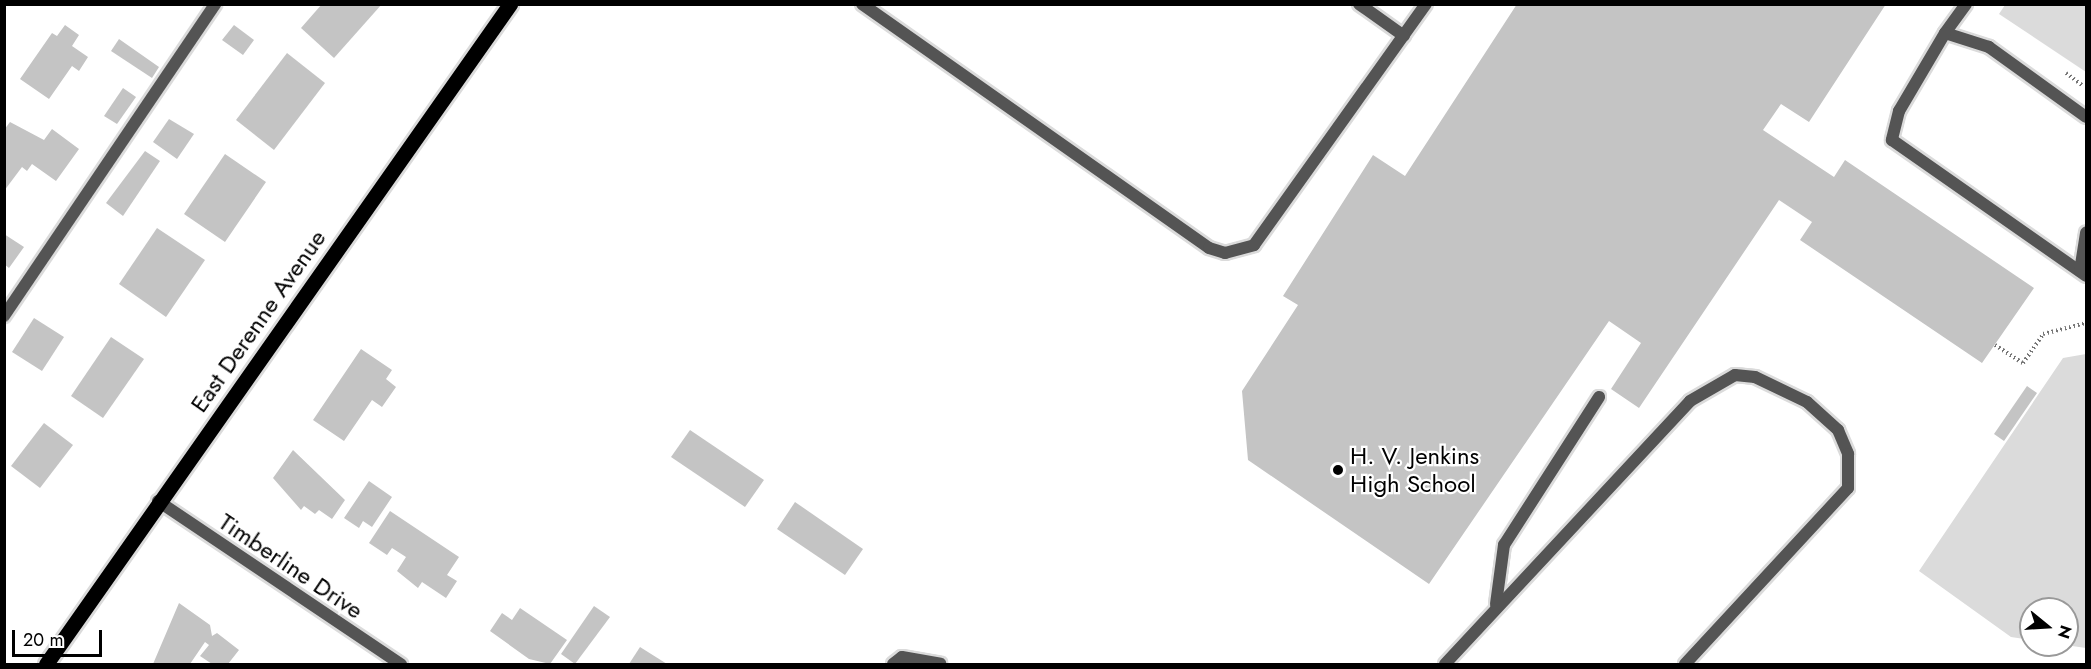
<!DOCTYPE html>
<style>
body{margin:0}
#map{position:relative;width:2091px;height:669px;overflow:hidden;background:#fff;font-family:Jost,sans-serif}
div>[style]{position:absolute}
.green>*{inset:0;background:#dbdbdb}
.building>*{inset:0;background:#c4c4c4}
.path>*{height:4px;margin-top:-2px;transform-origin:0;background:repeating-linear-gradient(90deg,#767676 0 1.5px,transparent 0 4.5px)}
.roads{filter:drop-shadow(2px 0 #dbdbdb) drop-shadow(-2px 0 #dbdbdb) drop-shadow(0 2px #dbdbdb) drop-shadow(0 -2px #dbdbdb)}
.lane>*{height:12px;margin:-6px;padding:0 6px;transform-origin:6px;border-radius:6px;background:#545454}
.street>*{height:12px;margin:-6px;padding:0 6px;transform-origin:6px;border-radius:6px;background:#545454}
.primary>*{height:15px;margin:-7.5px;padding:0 7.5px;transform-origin:7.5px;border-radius:7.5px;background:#000}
.dots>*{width:16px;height:16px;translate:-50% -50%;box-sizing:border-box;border:3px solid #fff;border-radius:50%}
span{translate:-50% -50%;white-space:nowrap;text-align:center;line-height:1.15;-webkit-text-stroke:4.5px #fff;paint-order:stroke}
.street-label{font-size:24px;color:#000}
.poi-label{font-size:24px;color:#000}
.left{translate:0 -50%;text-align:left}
.frame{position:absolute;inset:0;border:6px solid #000;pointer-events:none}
.north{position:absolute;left:2019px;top:597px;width:60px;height:60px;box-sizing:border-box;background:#fff;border:2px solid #999;border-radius:50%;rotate:108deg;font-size:16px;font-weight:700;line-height:24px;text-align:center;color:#000}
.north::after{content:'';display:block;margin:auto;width:21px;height:27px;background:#000;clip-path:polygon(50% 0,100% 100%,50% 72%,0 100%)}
.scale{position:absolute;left:12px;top:630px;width:90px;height:27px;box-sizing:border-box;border:3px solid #000;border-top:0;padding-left:8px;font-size:18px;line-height:21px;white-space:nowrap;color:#000;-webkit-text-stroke:4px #fff;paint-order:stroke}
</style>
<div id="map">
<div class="green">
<i style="clip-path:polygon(2005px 5px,2086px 5px,2086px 72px,1999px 14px)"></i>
<i style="clip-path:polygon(2086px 354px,2086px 648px,2065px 645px,2067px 609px,2031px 609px,2031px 640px,2011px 637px,1919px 571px,2063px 358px)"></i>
</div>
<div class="building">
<i style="clip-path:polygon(322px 4px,382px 4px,334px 58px,301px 28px)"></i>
<i style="clip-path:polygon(1517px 4px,1886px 4px,1809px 122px,1781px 104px,1763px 130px,1834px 177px,1845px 160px,2034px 288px,1982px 363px,1800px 240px,1812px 222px,1779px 200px,1639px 408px,1611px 389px,1641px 343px,1609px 321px,1429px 584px,1248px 460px,1242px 391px,1298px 305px,1283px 296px,1373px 155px,1405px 176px)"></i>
<i style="clip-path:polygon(65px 25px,79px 35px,72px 46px,88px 57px,79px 71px,72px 66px,49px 99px,20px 79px,52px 33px,57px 36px)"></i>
<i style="clip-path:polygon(234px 25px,254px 40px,243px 55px,222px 40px)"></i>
<i style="clip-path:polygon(119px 39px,159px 67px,152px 78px,111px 51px)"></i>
<i style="clip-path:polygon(287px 53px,325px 83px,274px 150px,236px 120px)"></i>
<i style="clip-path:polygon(123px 88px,136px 97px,117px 124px,104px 116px)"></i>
<i style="clip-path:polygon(169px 119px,194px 134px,177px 159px,153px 142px)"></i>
<i style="clip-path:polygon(10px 122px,44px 140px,52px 129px,79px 149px,56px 181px,32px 164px,27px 171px,22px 167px,4px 191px,4px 130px)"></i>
<i style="clip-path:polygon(145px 151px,160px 161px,123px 216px,106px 203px)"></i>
<i style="clip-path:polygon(225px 154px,266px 182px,225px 242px,184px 214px)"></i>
<i style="clip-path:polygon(157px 228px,205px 260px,166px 317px,119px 284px)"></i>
<i style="clip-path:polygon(4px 234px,24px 247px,9px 268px,4px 264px)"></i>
<i style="clip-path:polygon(34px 318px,64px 337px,42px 371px,12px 352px)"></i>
<i style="clip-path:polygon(111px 337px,144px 359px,103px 418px,71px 396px)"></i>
<i style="clip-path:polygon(361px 349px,392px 370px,386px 379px,396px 387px,382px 407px,372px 400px,344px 441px,313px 420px)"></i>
<i style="clip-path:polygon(2027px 386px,2037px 393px,2004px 441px,1994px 434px)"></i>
<i style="clip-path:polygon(44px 423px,73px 445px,40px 488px,11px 466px)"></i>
<i style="clip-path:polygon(690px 430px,764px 480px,745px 507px,671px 457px)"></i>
<i style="clip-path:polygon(293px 450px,345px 500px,332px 519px,319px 510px,315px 514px,304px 506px,301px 510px,273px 478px)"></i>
<i style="clip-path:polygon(369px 481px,392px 497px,372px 527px,363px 521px,359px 528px,344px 518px)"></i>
<i style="clip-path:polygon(795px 502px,863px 549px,845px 575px,777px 529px)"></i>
<i style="clip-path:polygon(390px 511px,459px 557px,447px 575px,457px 581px,446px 598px,422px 582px,418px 588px,397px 571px,406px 557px,392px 548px,387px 555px,369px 543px)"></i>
<i style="clip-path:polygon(179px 603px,210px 625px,212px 636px,217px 633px,239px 650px,228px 664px,212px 664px,200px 656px,209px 645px,205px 642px,190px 664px,153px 664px)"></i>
<i style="clip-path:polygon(594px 606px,610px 617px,575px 664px,561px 654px)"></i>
<i style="clip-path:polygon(520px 608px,567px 640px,550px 664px,529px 659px,490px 631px,502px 613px,512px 620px)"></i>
<i style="clip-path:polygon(640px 647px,667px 664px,629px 664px)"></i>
</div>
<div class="path">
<i style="left:2066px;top:73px;width:20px;rotate:37deg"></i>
<i style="left:1995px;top:345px;width:33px;rotate:33deg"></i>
<i style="left:2023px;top:363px;width:35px;rotate:-55deg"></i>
<i style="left:2043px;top:334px;width:44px;rotate:-14.3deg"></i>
</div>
<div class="roads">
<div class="lane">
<i style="left:862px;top:4px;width:424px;rotate:35.1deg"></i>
<i style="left:1209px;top:248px;width:17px;rotate:17deg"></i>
<i style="left:1225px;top:253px;width:30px;rotate:-15deg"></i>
<i style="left:1254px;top:245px;width:296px;rotate:-54.5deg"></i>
<i style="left:1359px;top:4px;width:55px;rotate:35.4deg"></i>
<i style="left:1945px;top:33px;width:36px;rotate:-54deg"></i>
<i style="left:2086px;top:117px;width:120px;rotate:-144.2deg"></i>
<i style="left:1989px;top:47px;width:46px;rotate:-162.3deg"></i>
<i style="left:1945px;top:33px;width:91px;rotate:120.5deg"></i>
<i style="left:1899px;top:111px;width:30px;rotate:104deg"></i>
<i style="left:1892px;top:140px;width:237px;rotate:35deg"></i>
<i style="left:2080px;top:271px;width:39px;rotate:-81deg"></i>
<i style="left:1496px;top:604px;width:60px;rotate:-82.3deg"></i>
<i style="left:1504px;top:545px;width:176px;rotate:-57.3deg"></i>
<i style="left:893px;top:664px;width:11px;rotate:-38deg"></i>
<i style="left:902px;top:657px;width:39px;rotate:10deg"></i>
<i style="left:1445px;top:664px;width:359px;rotate:-47deg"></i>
<i style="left:1690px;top:401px;width:52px;rotate:-30deg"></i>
<i style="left:1735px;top:375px;width:20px;rotate:6deg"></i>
<i style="left:1755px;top:377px;width:58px;rotate:25.7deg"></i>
<i style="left:1807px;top:402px;width:42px;rotate:42.1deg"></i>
<i style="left:1838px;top:430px;width:26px;rotate:67deg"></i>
<i style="left:1848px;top:454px;width:34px;rotate:90deg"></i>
<i style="left:1848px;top:488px;width:240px;rotate:132.8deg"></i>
</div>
<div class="street">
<i style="left:4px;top:316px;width:377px;rotate:-55.9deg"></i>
<i style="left:158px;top:501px;width:293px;rotate:33.9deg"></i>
</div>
<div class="primary">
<i style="left:46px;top:664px;width:807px;rotate:-54.89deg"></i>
</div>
</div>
<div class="dots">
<i style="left:1338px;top:470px;background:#000"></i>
</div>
<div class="street-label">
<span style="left:258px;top:321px;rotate:-55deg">East Derenne Avenue</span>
<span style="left:291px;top:566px;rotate:34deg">Timberline Drive</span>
</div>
<div class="poi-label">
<span class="left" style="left:1350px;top:470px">H. V. Jenkins<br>High School</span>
</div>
<div class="frame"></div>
<div class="north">N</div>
<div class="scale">20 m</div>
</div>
